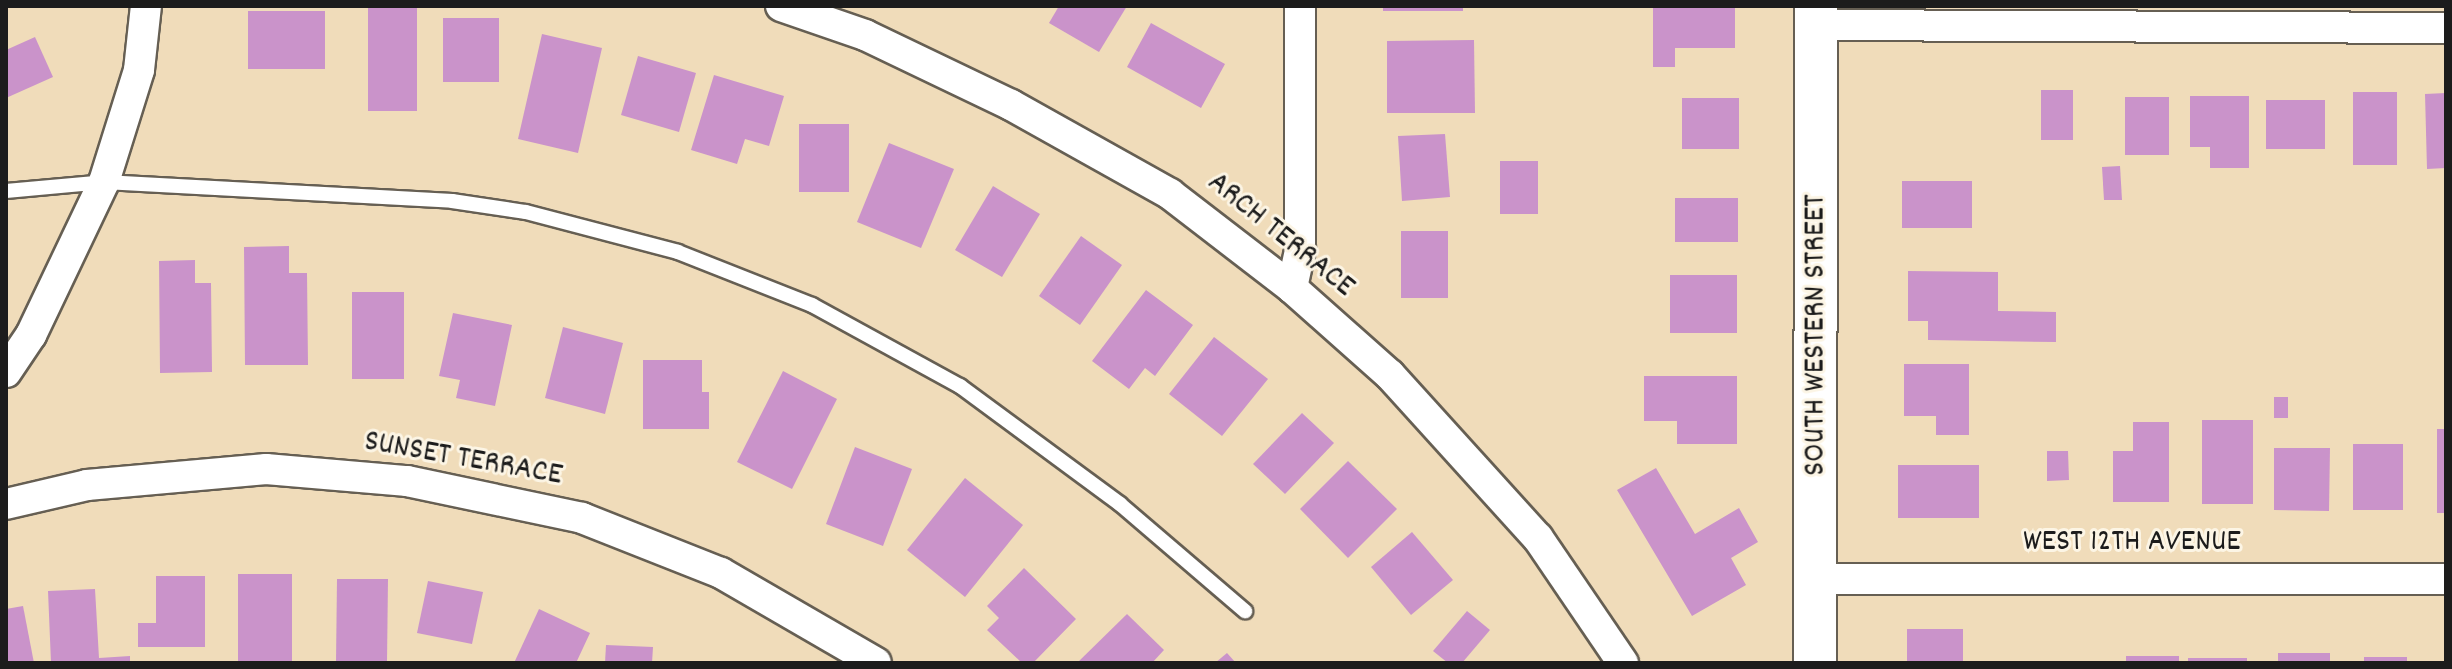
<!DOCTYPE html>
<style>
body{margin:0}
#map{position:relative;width:2452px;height:669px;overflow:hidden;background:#f0dcba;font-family:Dekko,sans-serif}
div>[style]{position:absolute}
.building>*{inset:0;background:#ca93ca}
.roads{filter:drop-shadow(2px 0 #665f53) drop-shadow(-2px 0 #665f53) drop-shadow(0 2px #665f53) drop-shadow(0 -2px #665f53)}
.service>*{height:14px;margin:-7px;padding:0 7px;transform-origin:7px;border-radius:7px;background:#fff}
.minor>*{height:30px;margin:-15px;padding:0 15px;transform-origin:15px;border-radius:15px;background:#fff}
.secondary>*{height:42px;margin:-21px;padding:0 21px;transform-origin:21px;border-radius:21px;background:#fff}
span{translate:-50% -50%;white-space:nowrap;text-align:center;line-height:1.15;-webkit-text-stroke:6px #fcf5e5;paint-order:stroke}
.street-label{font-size:32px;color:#1c1c1c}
.frame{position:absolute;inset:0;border:8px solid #1c1c1c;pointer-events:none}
</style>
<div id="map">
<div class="building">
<i style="clip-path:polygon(368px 6px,417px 6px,417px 111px,368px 111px)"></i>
<i style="clip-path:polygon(1059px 6px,1127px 6px,1099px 52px,1049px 23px)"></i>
<i style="clip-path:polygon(1383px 6px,1463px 6px,1463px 11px,1383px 11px)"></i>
<i style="clip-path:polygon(1653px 6px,1735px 6px,1735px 48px,1675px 48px,1675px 67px,1653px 67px)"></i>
<i style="clip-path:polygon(248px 11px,325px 11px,325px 69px,248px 69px)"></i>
<i style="clip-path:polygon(443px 18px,499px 18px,499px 82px,443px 82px)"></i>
<i style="clip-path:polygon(1151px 23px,1225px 64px,1201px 108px,1127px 67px)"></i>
<i style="clip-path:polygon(542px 34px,602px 48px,578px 153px,518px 139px)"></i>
<i style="clip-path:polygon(35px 37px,53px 77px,6px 98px,6px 50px)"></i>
<i style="clip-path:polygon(1474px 40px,1475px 113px,1387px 113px,1387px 41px)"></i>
<i style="clip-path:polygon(638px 56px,696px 73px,679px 132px,621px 115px)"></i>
<i style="clip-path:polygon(714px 75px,784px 96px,769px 146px,745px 139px,737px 164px,691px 150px)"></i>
<i style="clip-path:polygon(2041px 90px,2073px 90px,2073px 140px,2041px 140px)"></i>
<i style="clip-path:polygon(2353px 92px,2397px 92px,2397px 165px,2353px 165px)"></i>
<i style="clip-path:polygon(2446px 93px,2446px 168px,2427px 169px,2425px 94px)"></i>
<i style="clip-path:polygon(2190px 96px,2249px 96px,2249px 168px,2210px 168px,2210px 147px,2190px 147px)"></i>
<i style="clip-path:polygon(2125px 97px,2169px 97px,2169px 155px,2125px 155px)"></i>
<i style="clip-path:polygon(1682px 98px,1739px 98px,1739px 149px,1682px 149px)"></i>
<i style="clip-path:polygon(2266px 100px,2325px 100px,2325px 149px,2266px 149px)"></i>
<i style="clip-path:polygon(799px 124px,849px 124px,849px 192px,799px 192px)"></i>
<i style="clip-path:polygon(1445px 134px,1450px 197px,1402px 201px,1398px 136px)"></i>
<i style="clip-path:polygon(889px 143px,954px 169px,921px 248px,857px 222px)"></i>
<i style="clip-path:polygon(1500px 161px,1538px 161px,1538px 214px,1500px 214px)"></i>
<i style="clip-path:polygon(2120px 166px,2122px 200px,2104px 200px,2102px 167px)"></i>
<i style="clip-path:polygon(1902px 181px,1972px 181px,1972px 228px,1902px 228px)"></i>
<i style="clip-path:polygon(993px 186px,1040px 214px,1002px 277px,955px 250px)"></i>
<i style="clip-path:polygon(1675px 198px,1738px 198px,1738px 242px,1675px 242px)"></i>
<i style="clip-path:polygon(1401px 231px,1448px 231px,1448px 298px,1401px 298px)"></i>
<i style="clip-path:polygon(1081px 236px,1122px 265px,1080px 325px,1039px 296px)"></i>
<i style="clip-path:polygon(289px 246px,289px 273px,307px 273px,308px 365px,245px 365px,244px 247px)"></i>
<i style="clip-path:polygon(195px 260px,195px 283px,211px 283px,212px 372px,160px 373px,159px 261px)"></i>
<i style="clip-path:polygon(1908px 271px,1998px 272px,1998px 311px,2056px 312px,2056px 342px,1928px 340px,1928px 321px,1908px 321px)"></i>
<i style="clip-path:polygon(1670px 275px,1737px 275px,1737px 333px,1670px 333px)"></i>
<i style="clip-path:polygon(1146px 290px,1193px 325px,1155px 376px,1145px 368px,1129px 389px,1092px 361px)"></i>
<i style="clip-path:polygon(352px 292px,404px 292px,404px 379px,352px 379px)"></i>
<i style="clip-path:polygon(453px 313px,512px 325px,495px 406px,456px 398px,460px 380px,439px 376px)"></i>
<i style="clip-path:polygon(563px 327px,623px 343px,605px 414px,545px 398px)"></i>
<i style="clip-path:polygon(1214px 337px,1268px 379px,1222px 436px,1169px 394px)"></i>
<i style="clip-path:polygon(643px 360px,702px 360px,702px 392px,709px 392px,709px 429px,643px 429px)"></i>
<i style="clip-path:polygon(1904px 364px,1969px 364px,1969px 435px,1936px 435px,1936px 416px,1904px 416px)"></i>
<i style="clip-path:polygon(783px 371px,837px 399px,792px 489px,737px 462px)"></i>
<i style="clip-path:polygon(1644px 376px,1737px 376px,1737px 444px,1677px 444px,1677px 421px,1644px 421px)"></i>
<i style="clip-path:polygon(2274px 397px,2288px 397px,2288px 418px,2274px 418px)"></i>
<i style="clip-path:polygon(1302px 413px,1334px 443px,1285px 494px,1253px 464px)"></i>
<i style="clip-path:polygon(2202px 420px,2253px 420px,2253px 504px,2202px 504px)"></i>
<i style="clip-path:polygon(2133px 422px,2169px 422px,2169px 502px,2113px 502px,2113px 451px,2133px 451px)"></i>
<i style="clip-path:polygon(2437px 429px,2446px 429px,2446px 513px,2437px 513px)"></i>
<i style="clip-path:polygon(2353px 444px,2403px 444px,2403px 510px,2353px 510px)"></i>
<i style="clip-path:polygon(855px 447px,912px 469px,883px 546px,826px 524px)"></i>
<i style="clip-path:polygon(2274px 448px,2330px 448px,2329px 511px,2274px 510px)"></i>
<i style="clip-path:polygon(2047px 451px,2068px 451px,2069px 480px,2047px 481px)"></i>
<i style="clip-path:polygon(1348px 461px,1397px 509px,1348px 558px,1300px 509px)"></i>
<i style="clip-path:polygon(1898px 465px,1979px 465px,1979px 518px,1898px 518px)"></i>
<i style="clip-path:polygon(1656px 468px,1695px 534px,1739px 508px,1758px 542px,1731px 558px,1746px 585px,1692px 616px,1617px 490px)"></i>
<i style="clip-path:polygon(965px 478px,1023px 525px,965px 597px,907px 550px)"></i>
<i style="clip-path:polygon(1412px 532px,1453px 580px,1411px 615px,1371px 567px)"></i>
<i style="clip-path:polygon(1024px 568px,1076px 619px,1033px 663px,1022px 663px,987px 630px,999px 618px,987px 606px)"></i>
<i style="clip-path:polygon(238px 574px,292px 574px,292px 663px,238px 663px)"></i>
<i style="clip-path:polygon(156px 576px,205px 576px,205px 647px,138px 647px,138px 623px,156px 623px)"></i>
<i style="clip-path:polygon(337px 579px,388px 579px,387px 662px,336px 662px)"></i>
<i style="clip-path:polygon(428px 581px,483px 592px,472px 644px,417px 633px)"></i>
<i style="clip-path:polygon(95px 589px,99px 658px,130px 656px,130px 663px,51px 663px,48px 591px)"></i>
<i style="clip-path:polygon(23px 606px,34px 663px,6px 663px,6px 609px)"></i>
<i style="clip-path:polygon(539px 609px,590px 633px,576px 663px,514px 663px)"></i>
<i style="clip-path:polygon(1467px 611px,1490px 630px,1462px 663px,1448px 663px,1433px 651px)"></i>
<i style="clip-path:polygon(1127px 614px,1164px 650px,1152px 663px,1077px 663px)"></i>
<i style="clip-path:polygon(1907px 629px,1963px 629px,1963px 663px,1907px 663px)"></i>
<i style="clip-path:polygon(606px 645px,653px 647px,652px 663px,605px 663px)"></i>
<i style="clip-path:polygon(1227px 653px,1236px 663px,1215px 663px)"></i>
<i style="clip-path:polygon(2278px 653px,2330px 653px,2330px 663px,2278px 663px)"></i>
<i style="clip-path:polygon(2126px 656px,2179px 656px,2179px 663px,2126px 663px)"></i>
<i style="clip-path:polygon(2364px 657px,2407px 657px,2407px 663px,2364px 663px)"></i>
<i style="clip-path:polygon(2188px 658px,2247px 658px,2247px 663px,2188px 663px)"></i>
</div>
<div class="roads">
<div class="service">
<i style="left:6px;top:191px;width:98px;rotate:-5.2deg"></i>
<i style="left:104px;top:182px;width:349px;rotate:3.1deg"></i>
<i style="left:452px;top:201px;width:75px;rotate:8.5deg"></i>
<i style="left:526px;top:212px;width:157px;rotate:14.7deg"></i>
<i style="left:678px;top:252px;width:144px;rotate:21.6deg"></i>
<i style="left:812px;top:305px;width:169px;rotate:28.7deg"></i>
<i style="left:960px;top:386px;width:199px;rotate:36.4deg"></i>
<i style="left:1120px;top:504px;width:165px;rotate:40.6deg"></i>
</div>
<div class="minor">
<i style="left:781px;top:6px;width:89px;rotate:19deg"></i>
<i style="left:865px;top:35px;width:162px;rotate:25.6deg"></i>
<i style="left:1011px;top:105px;width:182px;rotate:29.2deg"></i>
<i style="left:1170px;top:194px;width:154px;rotate:37.6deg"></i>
<i style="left:1292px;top:288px;width:131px;rotate:41.6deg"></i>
<i style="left:1390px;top:375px;width:220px;rotate:47.8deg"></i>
<i style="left:1538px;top:538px;width:151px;rotate:55.8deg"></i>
<i style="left:1816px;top:25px;width:630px;rotate:0.27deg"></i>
<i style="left:1292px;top:288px;width:40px;rotate:-78deg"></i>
<i style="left:1300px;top:249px;width:243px;rotate:-90deg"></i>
<i style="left:6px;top:372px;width:45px;rotate:-56deg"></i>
<i style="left:31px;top:335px;width:170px;rotate:-64.5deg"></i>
<i style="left:104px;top:182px;width:117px;rotate:-72.6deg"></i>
<i style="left:139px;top:70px;width:64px;rotate:-83.8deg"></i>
<i style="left:6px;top:504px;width:83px;rotate:-13.2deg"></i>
<i style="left:87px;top:485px;width:180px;rotate:-5.1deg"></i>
<i style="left:266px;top:469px;width:142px;rotate:4.9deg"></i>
<i style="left:407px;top:481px;width:179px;rotate:11.9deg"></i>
<i style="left:582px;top:518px;width:149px;rotate:21.6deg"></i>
<i style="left:721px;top:573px;width:179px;rotate:30.1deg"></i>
<i style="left:1818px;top:579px;width:628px"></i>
</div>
<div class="secondary">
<i style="left:1815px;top:663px;width:657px;rotate:-89.91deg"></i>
</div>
</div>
<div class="street-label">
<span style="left:1280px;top:236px;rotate:39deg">ARCH TERRACE</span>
<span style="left:1817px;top:335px;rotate:-90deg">SOUTH WESTERN STREET</span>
<span style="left:463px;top:460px;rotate:10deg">SUNSET TERRACE</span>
<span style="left:2132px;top:543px">WEST 12TH AVENUE</span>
</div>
<div class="frame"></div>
</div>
